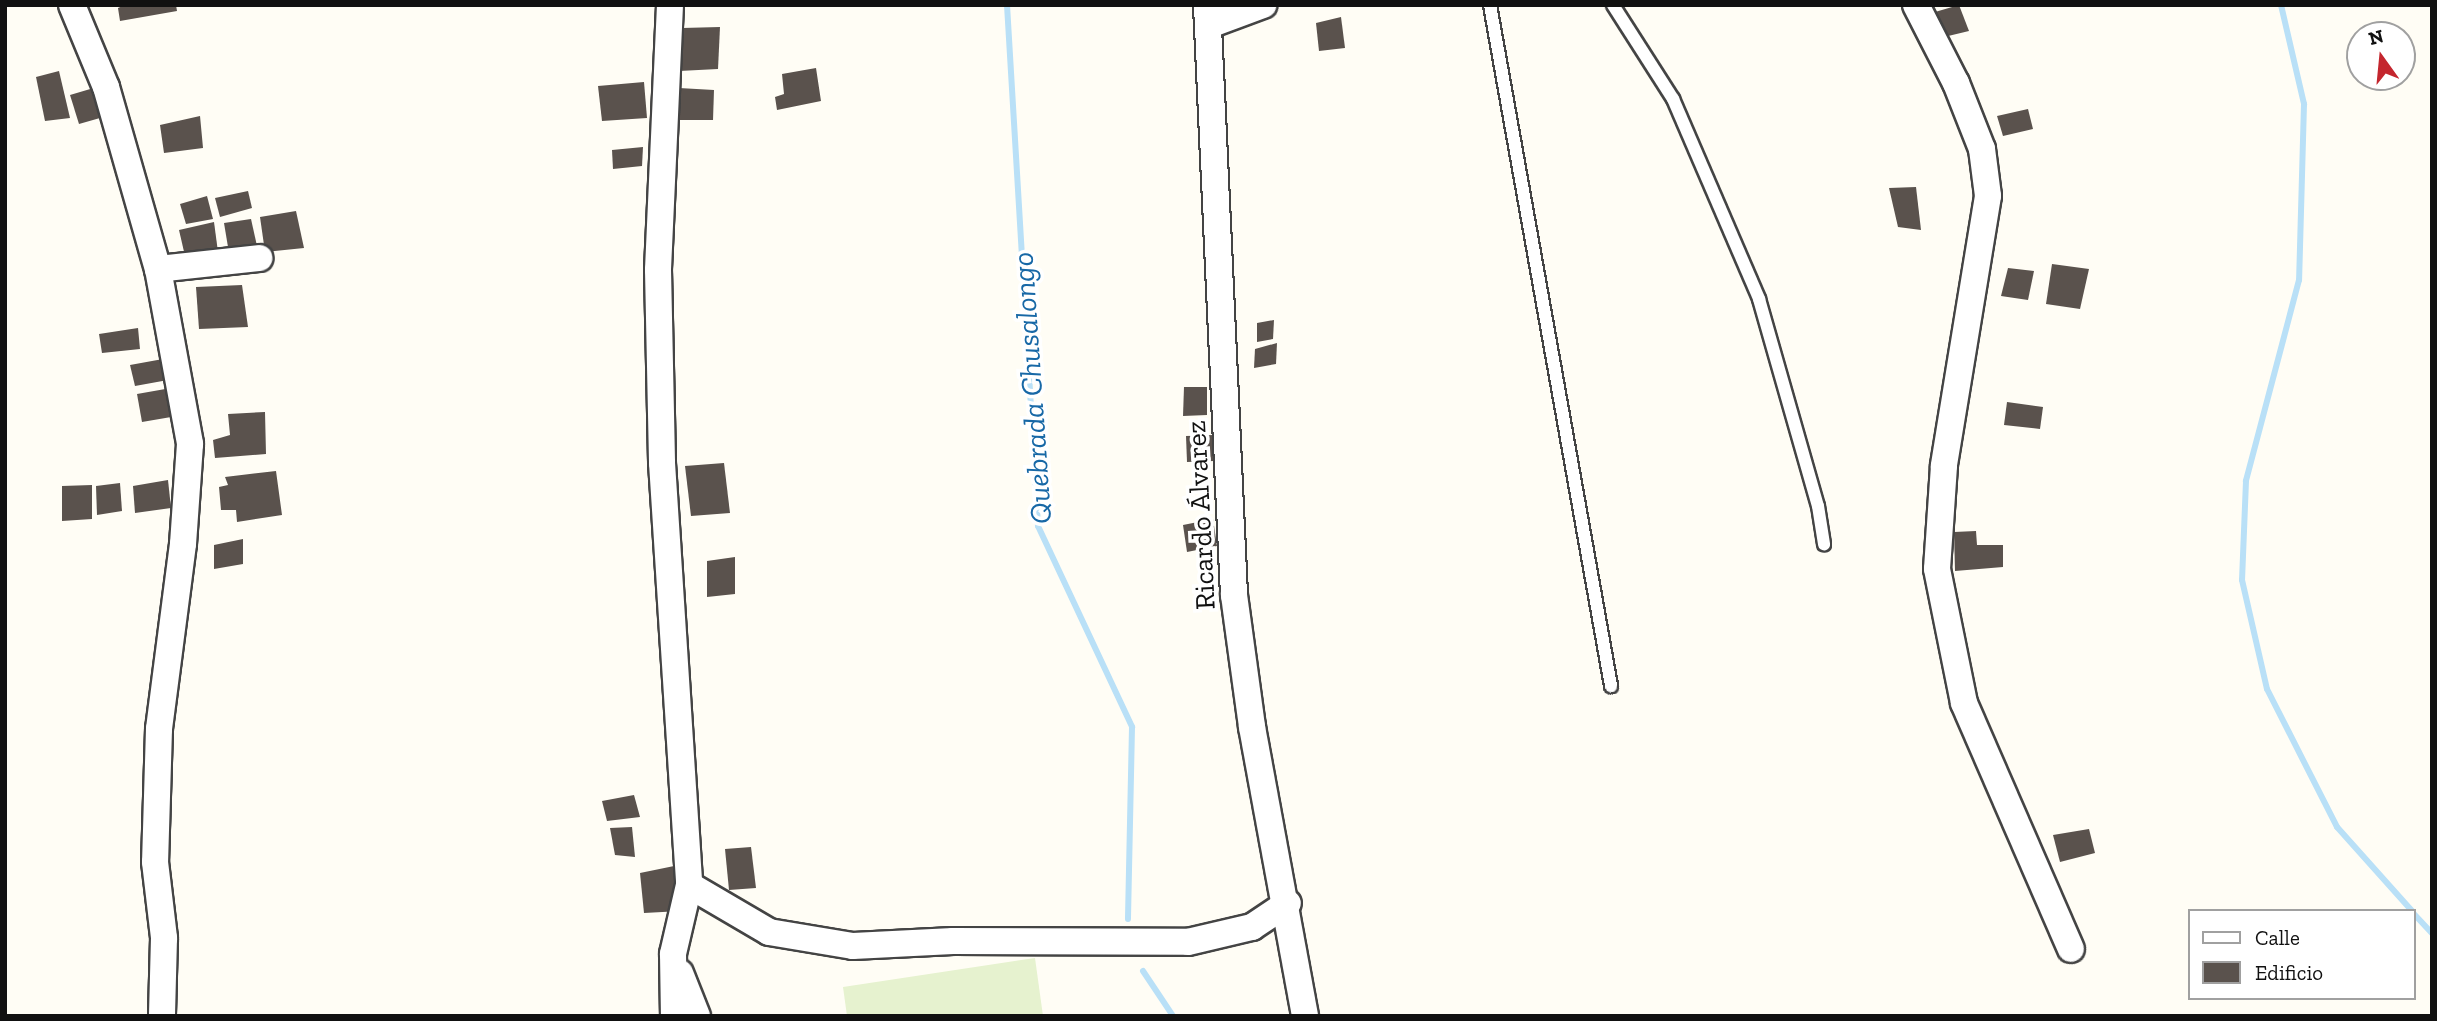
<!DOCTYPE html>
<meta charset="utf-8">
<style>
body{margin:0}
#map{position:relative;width:2437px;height:1021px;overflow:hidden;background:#fffdf5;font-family:"Zilla Slab",serif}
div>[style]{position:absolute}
.pitch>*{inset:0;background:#e6f2cf}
.stream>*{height:6px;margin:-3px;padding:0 3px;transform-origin:3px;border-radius:3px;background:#b9e0f7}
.building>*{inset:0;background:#5a524d}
.roads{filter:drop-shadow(2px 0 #444) drop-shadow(-2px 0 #444) drop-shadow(0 2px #444) drop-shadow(0 -2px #444)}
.service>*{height:12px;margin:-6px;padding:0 6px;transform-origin:6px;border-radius:6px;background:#fff}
.minor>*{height:26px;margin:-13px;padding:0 13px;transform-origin:13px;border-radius:13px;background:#fff}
span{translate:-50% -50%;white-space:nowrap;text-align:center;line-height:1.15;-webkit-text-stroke:7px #fff;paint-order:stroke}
.street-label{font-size:28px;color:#111}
.water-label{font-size:30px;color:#1768a6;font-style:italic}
.frame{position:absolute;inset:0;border:7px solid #111;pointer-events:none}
.legend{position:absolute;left:2188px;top:909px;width:228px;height:91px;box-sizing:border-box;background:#fff;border:2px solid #a0a0a0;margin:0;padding:9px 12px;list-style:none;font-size:21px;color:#111}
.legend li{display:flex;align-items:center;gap:14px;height:35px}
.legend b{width:35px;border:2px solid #a0a0a0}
.north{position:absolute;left:2346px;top:21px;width:70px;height:70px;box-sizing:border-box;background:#fff;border:2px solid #a0a0a0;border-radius:50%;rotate:345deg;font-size:19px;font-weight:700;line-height:28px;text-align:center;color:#111}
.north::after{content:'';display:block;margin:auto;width:24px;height:32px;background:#c4262e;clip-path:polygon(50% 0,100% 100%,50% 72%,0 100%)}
</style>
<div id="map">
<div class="pitch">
<i style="clip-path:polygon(1035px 958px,1043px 1016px,847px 1016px,843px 987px)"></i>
</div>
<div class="stream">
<i style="left:1007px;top:5px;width:522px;rotate:86.59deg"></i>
<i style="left:1038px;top:526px;width:222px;rotate:64.9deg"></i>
<i style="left:1132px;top:727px;width:192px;rotate:91.2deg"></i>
<i style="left:2281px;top:5px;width:102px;rotate:76.9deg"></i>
<i style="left:2304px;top:104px;width:176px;rotate:91.6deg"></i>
<i style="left:2299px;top:280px;width:208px;rotate:104.8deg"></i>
<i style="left:2246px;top:481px;width:99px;rotate:92.3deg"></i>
<i style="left:2242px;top:580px;width:112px;rotate:77.1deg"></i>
<i style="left:2267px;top:689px;width:155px;rotate:63.1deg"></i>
<i style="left:2337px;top:827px;width:113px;rotate:48.2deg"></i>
<i style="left:2414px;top:914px;width:26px;rotate:47deg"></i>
<i style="left:1143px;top:971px;width:54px;rotate:56.3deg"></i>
</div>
<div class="building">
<i style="clip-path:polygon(125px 5px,176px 5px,177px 11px,120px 21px,118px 8px)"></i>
<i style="clip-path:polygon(1959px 5px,1969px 31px,1944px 37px,1935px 12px)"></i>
<i style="clip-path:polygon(1341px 17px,1345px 48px,1319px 51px,1316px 23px)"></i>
<i style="clip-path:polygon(720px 27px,718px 69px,679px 71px,682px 28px)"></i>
<i style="clip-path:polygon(816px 68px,821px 101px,777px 110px,775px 97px,784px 94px,782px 74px)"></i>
<i style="clip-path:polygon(59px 71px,70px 118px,45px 121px,36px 77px)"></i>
<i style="clip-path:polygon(644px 82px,647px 118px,602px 121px,598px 86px)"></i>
<i style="clip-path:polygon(97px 87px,107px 116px,79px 124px,70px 95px)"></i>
<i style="clip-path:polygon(679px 88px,714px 90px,713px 120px,679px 120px)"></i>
<i style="clip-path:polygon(2028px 109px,2033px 129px,2003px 136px,1997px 116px)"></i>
<i style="clip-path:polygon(200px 116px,203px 148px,164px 153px,160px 125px)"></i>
<i style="clip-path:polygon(643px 147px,642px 166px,613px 169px,612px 150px)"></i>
<i style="clip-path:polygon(1916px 187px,1921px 230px,1898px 227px,1889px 188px)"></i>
<i style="clip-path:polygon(248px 191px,252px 208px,220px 217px,215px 198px)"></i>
<i style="clip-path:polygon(207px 196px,213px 219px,186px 224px,180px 204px)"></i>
<i style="clip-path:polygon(296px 211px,304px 248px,265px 252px,260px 217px)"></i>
<i style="clip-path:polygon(251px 219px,257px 246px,228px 247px,224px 223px)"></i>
<i style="clip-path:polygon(214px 222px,218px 252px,185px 256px,179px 230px)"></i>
<i style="clip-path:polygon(2052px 264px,2089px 269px,2080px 309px,2046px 304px)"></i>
<i style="clip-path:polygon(2008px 268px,2034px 271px,2028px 300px,2001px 296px)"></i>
<i style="clip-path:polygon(242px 285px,248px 327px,199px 329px,196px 287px)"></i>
<i style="clip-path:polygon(1274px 320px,1273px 339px,1257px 342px,1257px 323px)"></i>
<i style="clip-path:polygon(138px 328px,140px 349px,102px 353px,99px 334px)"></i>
<i style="clip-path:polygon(1277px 343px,1276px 364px,1254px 368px,1255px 349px)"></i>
<i style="clip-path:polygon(163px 359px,168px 380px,135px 386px,130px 365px)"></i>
<i style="clip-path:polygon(1184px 387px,1207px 387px,1207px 415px,1183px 416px)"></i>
<i style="clip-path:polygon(171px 388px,177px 416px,142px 422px,137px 394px)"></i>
<i style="clip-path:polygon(2007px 402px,2043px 407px,2040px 429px,2004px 425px)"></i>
<i style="clip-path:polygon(265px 412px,266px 454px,215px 458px,213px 440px,230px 435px,228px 414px)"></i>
<i style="clip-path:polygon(1213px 435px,1214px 461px,1187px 462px,1186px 436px)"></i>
<i style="clip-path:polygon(724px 463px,730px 513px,691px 516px,685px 466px)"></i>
<i style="clip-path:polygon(276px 471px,282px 515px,237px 522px,236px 510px,221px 510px,219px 487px,228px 485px,225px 477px)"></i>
<i style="clip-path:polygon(168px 480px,171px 508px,135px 513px,133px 486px)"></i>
<i style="clip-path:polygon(120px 483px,122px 511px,97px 515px,96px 486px)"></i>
<i style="clip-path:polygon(92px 485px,92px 519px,62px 521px,62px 486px)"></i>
<i style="clip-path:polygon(1213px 519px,1217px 546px,1187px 552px,1183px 525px)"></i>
<i style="clip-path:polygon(1976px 531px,1977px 545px,2003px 545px,2003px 567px,1955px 571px,1954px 532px)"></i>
<i style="clip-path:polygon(243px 539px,243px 564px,214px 569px,214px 545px)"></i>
<i style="clip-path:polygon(735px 557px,735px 594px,707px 597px,707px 561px)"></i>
<i style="clip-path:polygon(634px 795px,640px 817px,607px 821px,602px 801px)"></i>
<i style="clip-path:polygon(632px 827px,635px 857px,615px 855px,610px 828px)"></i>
<i style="clip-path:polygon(2089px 829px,2095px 853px,2060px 862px,2053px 835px)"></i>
<i style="clip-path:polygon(751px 847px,756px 888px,729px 890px,725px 849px)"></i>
<i style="clip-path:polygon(679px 865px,681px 911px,644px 913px,640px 873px)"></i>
</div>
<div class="roads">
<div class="service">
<i style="left:1490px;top:5px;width:692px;rotate:79.92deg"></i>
<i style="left:1613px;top:5px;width:112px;rotate:57.4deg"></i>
<i style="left:1673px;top:99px;width:218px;rotate:66.7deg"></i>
<i style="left:1759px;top:299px;width:215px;rotate:74.1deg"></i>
<i style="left:1818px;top:506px;width:39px;rotate:81deg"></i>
</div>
<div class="minor">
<i style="left:72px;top:5px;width:89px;rotate:67.5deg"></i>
<i style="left:106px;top:87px;width:189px;rotate:74.1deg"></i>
<i style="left:158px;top:269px;width:178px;rotate:79.6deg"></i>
<i style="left:190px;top:444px;width:100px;rotate:94deg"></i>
<i style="left:183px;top:544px;width:187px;rotate:97.4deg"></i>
<i style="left:159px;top:729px;width:133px;rotate:91.7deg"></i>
<i style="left:155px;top:862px;width:77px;rotate:83.2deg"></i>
<i style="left:164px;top:938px;width:78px;rotate:91.5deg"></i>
<i style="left:670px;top:5px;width:265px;rotate:92.6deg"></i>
<i style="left:658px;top:270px;width:193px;rotate:88.8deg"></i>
<i style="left:662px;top:463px;width:423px;rotate:86.3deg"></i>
<i style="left:689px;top:885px;width:71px;rotate:103.1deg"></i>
<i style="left:673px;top:954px;width:62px;rotate:89.1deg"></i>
<i style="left:1207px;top:5px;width:591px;rotate:87.38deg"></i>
<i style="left:1234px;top:595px;width:133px;rotate:82.2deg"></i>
<i style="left:1252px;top:727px;width:294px;rotate:79.6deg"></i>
<i style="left:1916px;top:5px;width:88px;rotate:62.9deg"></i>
<i style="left:1956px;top:83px;width:71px;rotate:68.5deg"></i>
<i style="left:1982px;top:149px;width:47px;rotate:82.7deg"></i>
<i style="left:1988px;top:196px;width:274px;rotate:99.3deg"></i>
<i style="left:1944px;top:466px;width:103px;rotate:93.9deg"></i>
<i style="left:1937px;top:569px;width:137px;rotate:78.6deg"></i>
<i style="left:1964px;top:703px;width:268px;rotate:66.5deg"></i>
<i style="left:1209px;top:25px;width:58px;rotate:-20.3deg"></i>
<i style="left:158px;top:269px;width:102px;rotate:-6.2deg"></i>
<i style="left:689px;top:885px;width:93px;rotate:30.4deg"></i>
<i style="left:769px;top:932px;width:85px;rotate:9.5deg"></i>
<i style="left:853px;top:946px;width:100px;rotate:-2.9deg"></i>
<i style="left:953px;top:941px;width:235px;rotate:0.2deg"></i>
<i style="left:1188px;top:942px;width:66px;rotate:-13.2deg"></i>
<i style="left:1252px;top:927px;width:43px;rotate:-33.7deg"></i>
<i style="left:680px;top:973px;width:46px;rotate:68.4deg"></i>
</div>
</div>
<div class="street-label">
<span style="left:1201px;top:515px;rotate:-93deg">Ricardo Álvarez</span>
</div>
<div class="water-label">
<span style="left:1032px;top:388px;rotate:-94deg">Quebrada Chusalongo</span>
</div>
<div class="frame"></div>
<ul class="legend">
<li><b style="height:9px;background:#fff"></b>Calle</li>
<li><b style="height:19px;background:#5a524d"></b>Edificio</li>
</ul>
<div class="north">N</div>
</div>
